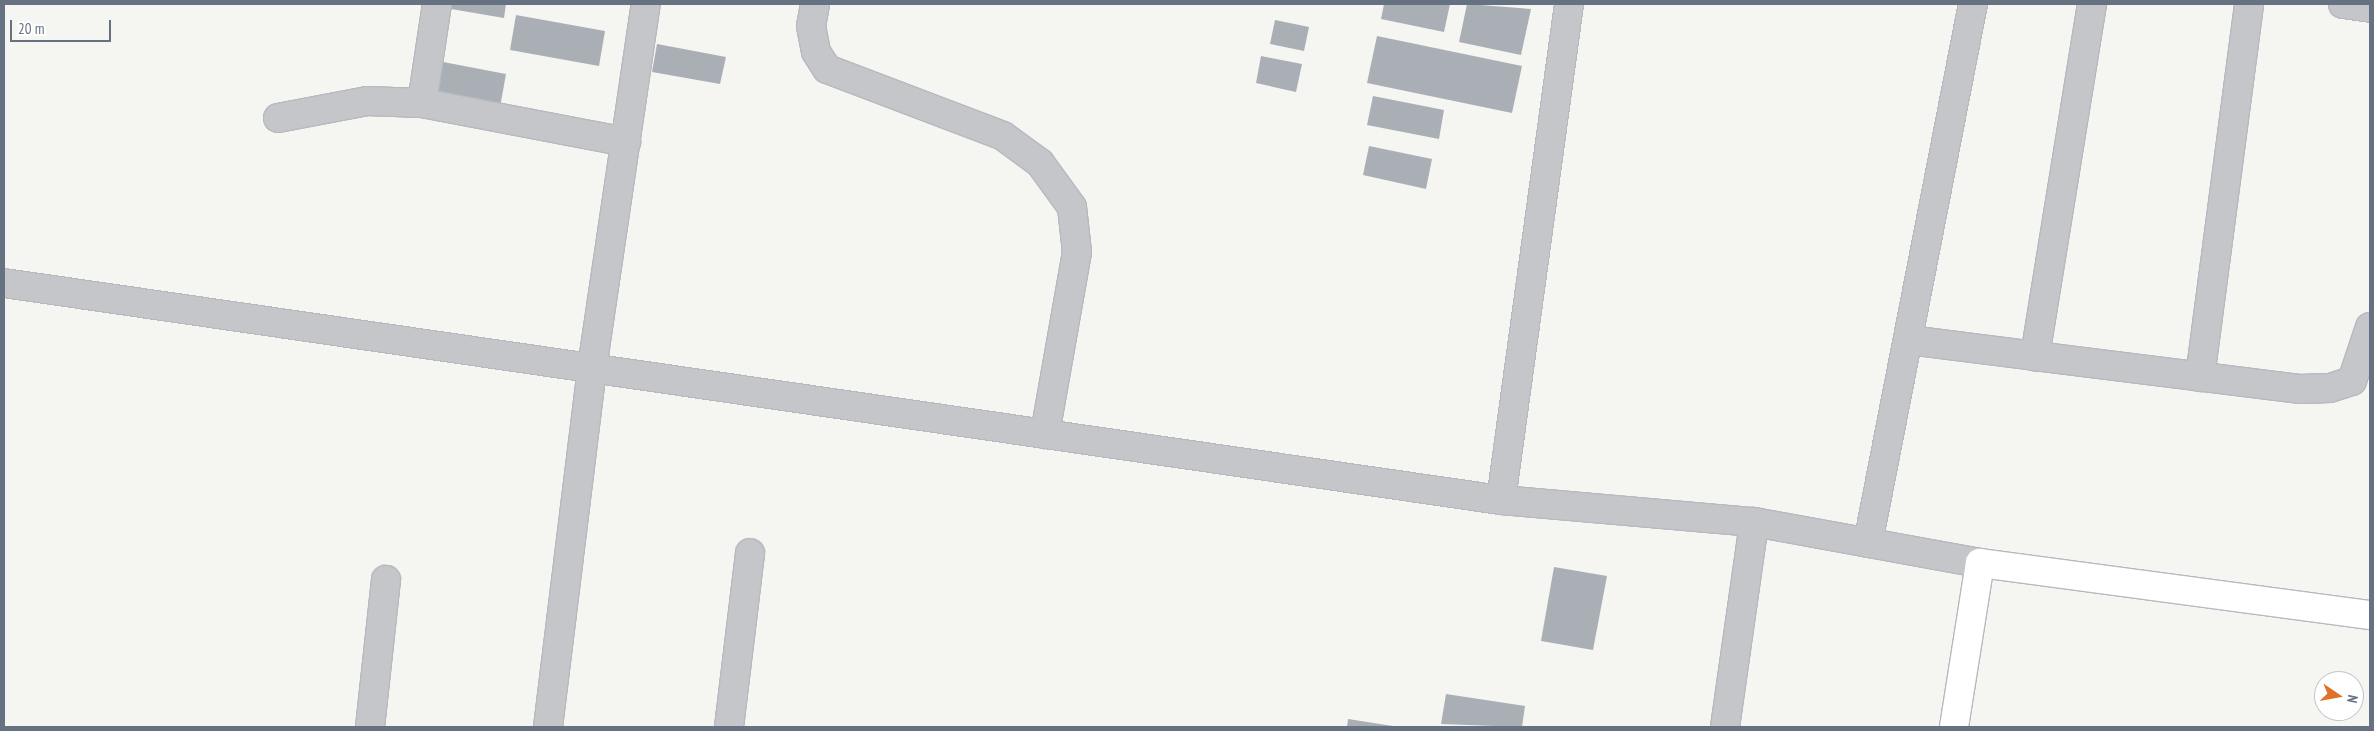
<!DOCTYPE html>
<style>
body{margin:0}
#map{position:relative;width:2374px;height:731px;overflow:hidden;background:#f5f6f2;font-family:"PT Sans Narrow",sans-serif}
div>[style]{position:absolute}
.building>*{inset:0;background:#aaafb6}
.roads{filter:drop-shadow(1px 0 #b6b9be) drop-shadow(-1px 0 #b6b9be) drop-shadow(0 1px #b6b9be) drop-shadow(0 -1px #b6b9be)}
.street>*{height:28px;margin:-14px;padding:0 14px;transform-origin:14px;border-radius:14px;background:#c4c6ca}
.secondary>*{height:28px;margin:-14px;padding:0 14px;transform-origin:14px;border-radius:14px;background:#fff}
span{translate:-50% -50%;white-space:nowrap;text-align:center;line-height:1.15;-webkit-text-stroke:5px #fff;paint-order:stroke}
.frame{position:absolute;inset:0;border:5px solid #667182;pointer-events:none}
.north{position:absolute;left:2314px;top:671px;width:50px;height:50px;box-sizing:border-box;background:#fff;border:1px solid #c2c6cd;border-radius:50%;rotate:102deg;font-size:14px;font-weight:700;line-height:20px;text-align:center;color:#667182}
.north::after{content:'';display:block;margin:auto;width:18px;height:22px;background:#dd732b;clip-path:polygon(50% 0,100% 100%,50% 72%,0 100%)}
.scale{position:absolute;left:10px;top:20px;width:101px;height:22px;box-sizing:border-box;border:2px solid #667182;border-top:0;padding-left:6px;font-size:15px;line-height:18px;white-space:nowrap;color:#667182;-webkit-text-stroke:4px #fff;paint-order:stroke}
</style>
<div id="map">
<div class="building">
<i style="clip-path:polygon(451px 4px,506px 4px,504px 18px,451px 9px)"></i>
<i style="clip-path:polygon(1384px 4px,1450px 4px,1444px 32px,1381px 19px)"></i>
<i style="clip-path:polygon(1467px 4px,1531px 9px,1521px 55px,1459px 42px)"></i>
<i style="clip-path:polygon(516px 15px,605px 31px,599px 66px,510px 50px)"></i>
<i style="clip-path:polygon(1275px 20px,1309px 27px,1304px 51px,1270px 44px)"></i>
<i style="clip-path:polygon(1377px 36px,1522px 66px,1512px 113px,1367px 83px)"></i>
<i style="clip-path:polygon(657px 44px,726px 57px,720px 84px,652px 72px)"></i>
<i style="clip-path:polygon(1261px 56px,1302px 64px,1296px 92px,1256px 83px)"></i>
<i style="clip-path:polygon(438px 61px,506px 74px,499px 113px,430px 101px)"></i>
<i style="clip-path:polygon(1373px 96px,1444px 110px,1439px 139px,1367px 125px)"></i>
<i style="clip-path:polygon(1369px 146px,1432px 159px,1426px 189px,1363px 175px)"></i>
<i style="clip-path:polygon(1554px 567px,1607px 576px,1593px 650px,1541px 641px)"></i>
<i style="clip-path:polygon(1446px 694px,1525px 706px,1522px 727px,1441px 724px)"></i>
<i style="clip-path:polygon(1348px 719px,1393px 726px,1393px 727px,1347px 727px)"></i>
</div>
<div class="roads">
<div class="street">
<i style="left:815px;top:4px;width:22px;rotate:100deg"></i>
<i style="left:811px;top:26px;width:26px;rotate:79deg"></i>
<i style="left:816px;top:52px;width:20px;rotate:57deg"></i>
<i style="left:827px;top:69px;width:188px;rotate:20.8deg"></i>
<i style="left:1003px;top:136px;width:46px;rotate:36.1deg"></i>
<i style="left:1040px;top:163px;width:54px;rotate:54deg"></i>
<i style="left:1072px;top:207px;width:45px;rotate:83.7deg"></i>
<i style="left:1077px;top:252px;width:185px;rotate:100deg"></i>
<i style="left:2092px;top:4px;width:357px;rotate:99.2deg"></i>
<i style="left:2035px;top:356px;width:266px;rotate:7.1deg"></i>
<i style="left:2299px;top:389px;width:31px;rotate:-2deg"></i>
<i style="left:2330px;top:388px;width:23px;rotate:-18deg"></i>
<i style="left:2352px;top:381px;width:57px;rotate:-71.6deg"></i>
<i style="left:2343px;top:4px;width:27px;rotate:8deg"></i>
<i style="left:422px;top:103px;width:100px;rotate:-81.4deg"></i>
<i style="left:278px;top:118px;width:91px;rotate:-10.8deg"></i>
<i style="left:367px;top:101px;width:55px;rotate:2.1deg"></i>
<i style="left:422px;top:103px;width:208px;rotate:10.8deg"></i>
<i style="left:4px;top:283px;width:1513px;rotate:8.25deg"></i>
<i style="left:1501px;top:500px;width:254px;rotate:5deg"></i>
<i style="left:1909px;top:340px;width:127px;rotate:7.2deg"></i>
<i style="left:2200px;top:377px;width:376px;rotate:-82.5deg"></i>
<i style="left:1501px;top:500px;width:501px;rotate:-82.19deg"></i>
<i style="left:1868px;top:543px;width:549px;rotate:-78.98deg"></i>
<i style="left:370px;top:727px;width:148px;rotate:-83.8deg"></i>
<i style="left:548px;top:727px;width:362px;rotate:-83deg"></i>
<i style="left:592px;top:368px;width:368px;rotate:-81.6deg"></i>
<i style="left:729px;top:727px;width:175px;rotate:-83.1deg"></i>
<i style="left:1725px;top:727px;width:207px;rotate:-81.9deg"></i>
<i style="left:1754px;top:522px;width:230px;rotate:10.3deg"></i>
</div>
<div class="secondary">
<i style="left:1954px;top:727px;width:166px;rotate:-81deg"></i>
<i style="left:1980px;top:563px;width:393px;rotate:7.6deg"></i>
</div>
</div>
<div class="frame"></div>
<div class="north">N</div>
<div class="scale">20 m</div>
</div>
